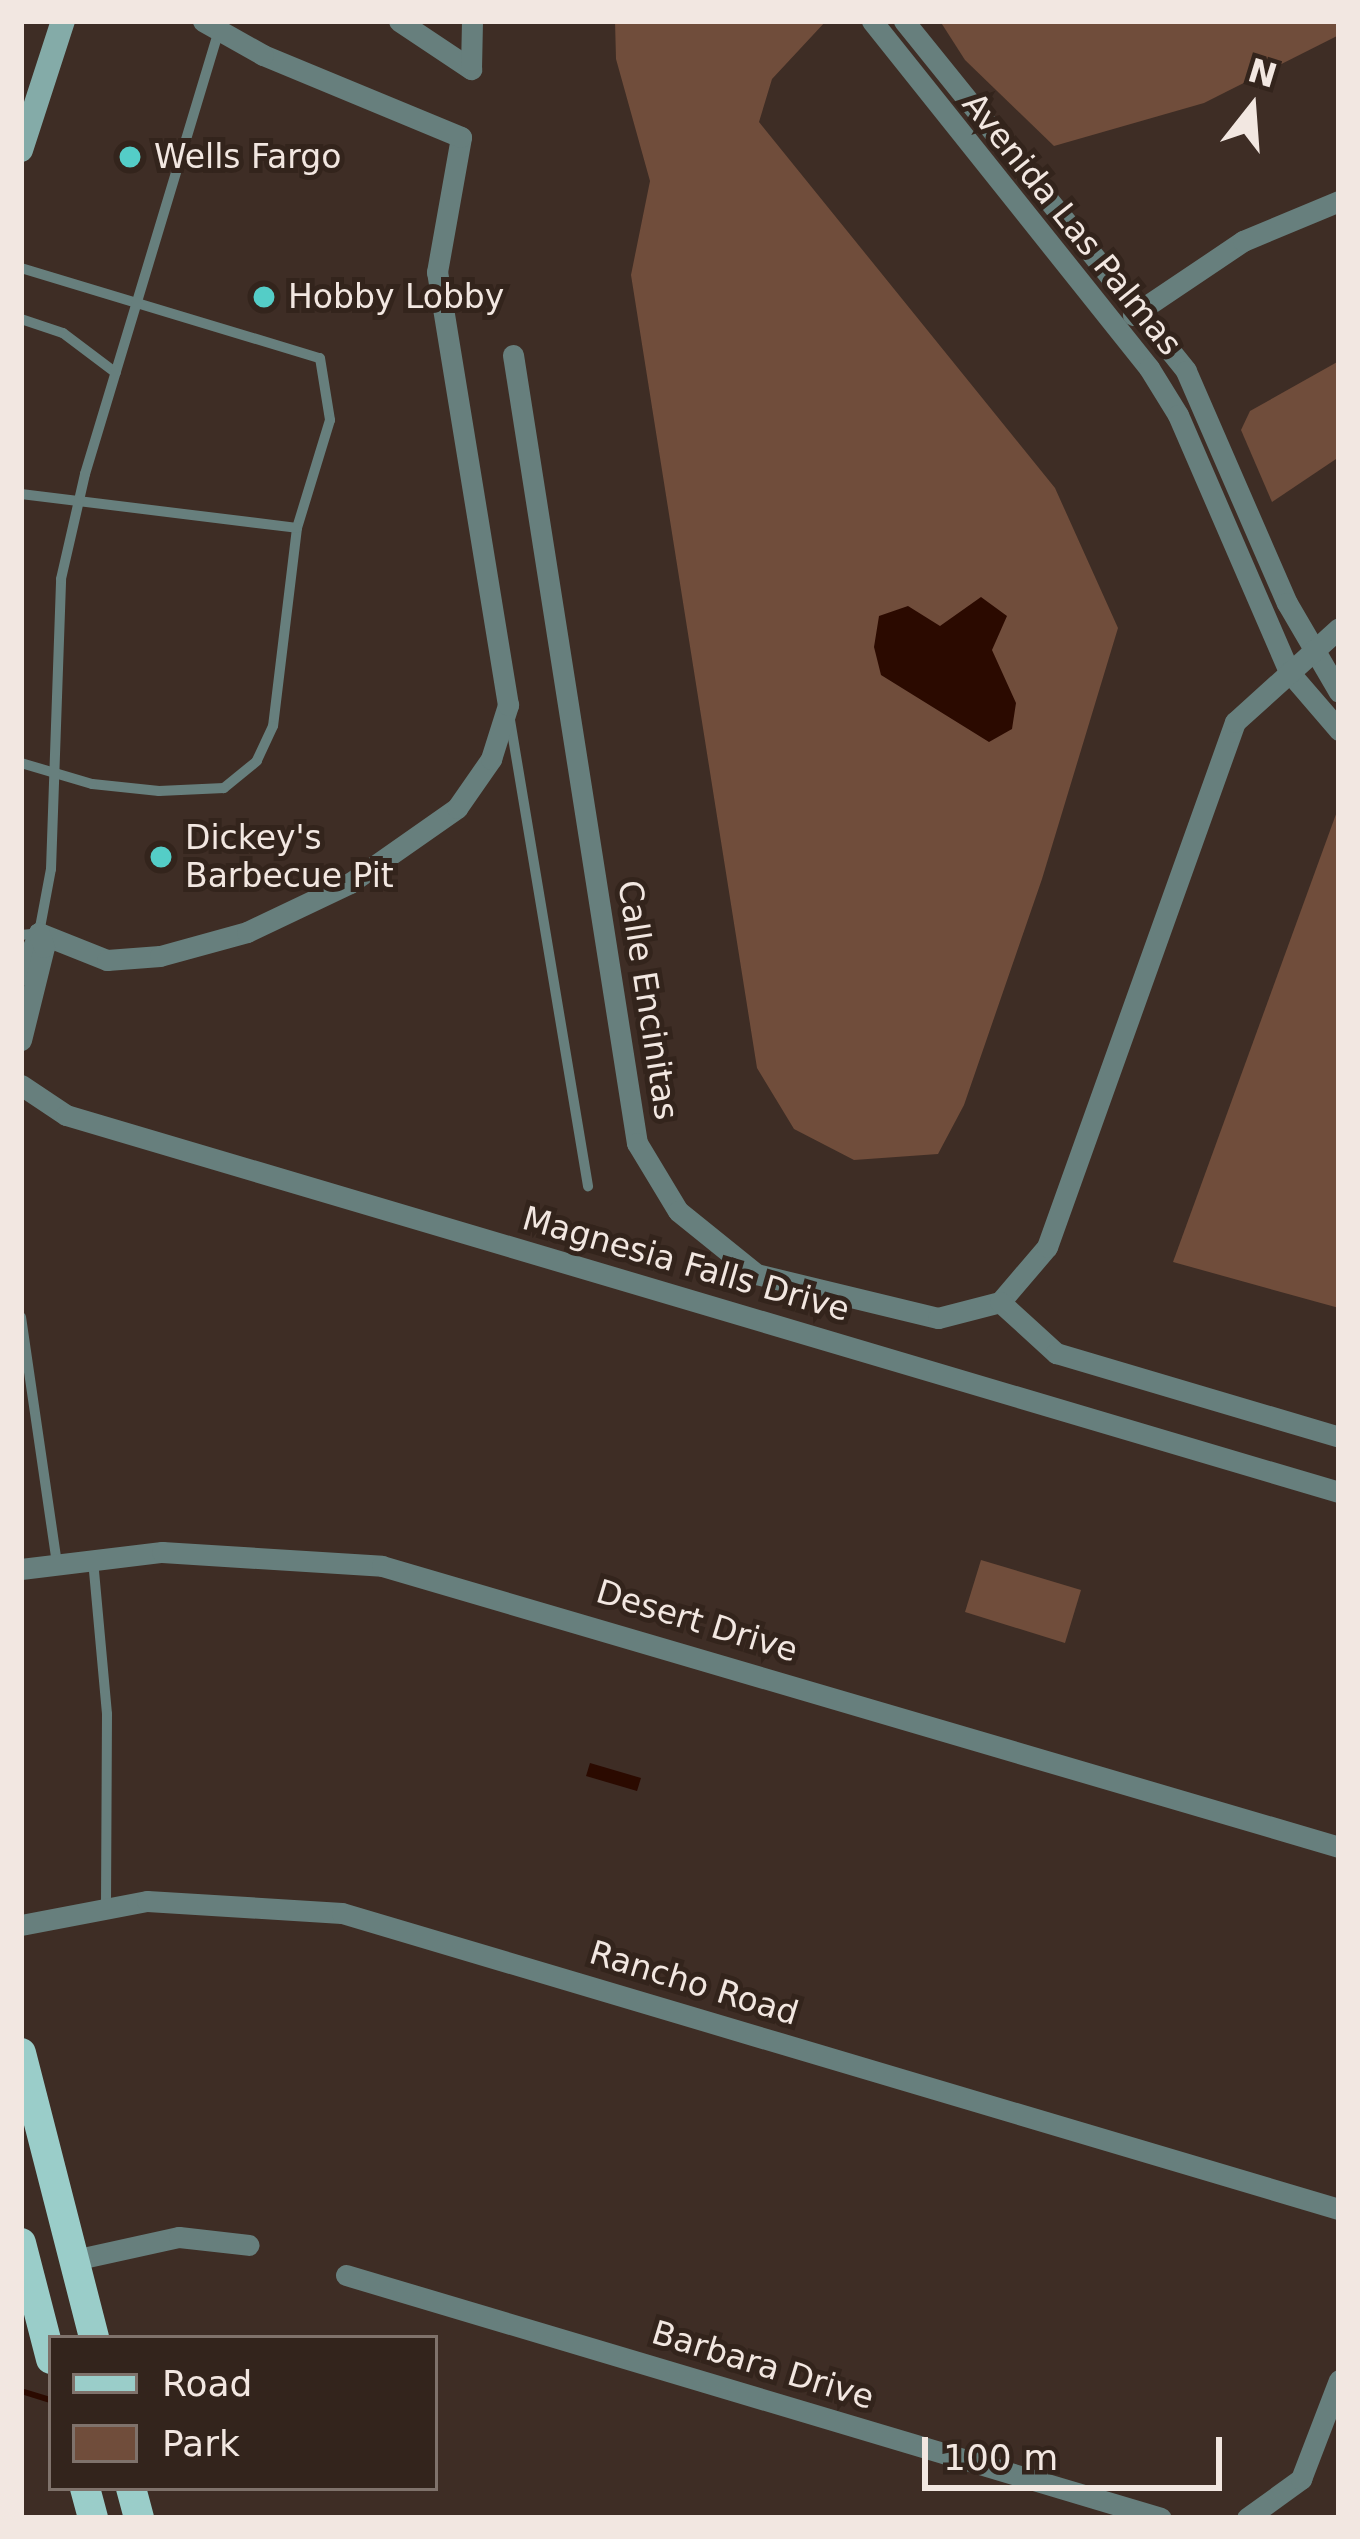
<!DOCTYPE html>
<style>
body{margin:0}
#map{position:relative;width:1360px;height:2539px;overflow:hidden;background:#3e2d25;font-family:"DejaVu Sans",sans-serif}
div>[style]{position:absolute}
.green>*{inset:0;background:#704d3b}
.water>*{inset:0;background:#2b0a00}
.stream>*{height:6px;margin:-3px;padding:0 3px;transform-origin:3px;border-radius:3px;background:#2b0a00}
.service>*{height:10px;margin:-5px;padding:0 5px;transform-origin:5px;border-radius:5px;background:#677f7d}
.minor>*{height:21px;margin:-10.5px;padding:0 10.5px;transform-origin:10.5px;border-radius:10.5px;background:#677f7d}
.secondary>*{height:24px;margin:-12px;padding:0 12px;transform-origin:12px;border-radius:12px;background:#84aba8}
.primary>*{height:30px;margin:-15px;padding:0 15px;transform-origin:15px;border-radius:15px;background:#9acdc9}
.dots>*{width:33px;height:33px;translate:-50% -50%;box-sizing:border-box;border:6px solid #33241c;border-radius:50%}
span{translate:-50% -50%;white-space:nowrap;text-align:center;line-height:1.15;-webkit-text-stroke:10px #33241c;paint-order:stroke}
.poi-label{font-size:33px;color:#f2e7e1}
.left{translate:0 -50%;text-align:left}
.street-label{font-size:33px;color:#f2e7e1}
.frame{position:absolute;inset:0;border:24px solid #f2e7e1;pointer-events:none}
.legend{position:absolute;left:48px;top:2335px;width:390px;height:156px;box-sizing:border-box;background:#33241c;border:3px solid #7f726b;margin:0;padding:15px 21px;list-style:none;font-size:36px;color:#f2e7e1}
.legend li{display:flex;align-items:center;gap:24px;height:60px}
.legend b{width:60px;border:3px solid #7f726b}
.north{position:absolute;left:1192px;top:48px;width:120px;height:120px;-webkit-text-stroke:9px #33241c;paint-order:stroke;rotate:17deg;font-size:33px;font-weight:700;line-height:48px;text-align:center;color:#f2e7e1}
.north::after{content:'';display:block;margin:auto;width:42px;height:54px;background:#f2e7e1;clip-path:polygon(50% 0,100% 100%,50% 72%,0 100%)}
.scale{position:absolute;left:922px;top:2437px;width:300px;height:54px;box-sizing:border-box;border:6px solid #f2e7e1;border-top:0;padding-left:15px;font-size:36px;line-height:42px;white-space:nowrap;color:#f2e7e1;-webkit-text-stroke:9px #33241c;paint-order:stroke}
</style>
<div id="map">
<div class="green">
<i style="clip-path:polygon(615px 21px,826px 21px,772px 79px,759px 122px,1055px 488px,1118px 628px,1042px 879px,964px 1105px,938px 1154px,854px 1160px,794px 1129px,757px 1068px,631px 275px,650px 181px,616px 59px)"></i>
<i style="clip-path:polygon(940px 21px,1339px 21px,1339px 35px,1204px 103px,1054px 146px,965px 60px)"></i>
<i style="clip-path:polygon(1339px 361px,1339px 457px,1272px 502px,1241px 430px,1250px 411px)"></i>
<i style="clip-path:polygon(1339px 806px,1339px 1308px,1173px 1262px)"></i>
<i style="clip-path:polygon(981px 1560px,1081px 1590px,1065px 1643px,965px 1612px)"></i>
</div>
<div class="water">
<i style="clip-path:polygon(981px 597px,1007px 616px,992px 650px,1016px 703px,1012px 729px,989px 742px,881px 675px,874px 647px,879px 616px,908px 606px,940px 626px)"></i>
<i style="clip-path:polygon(590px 1763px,641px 1778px,637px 1791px,586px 1776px)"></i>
</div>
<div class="stream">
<i style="left:21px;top:2391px;width:31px;rotate:17deg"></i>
</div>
<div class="service">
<i style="left:21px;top:268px;width:312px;rotate:16.8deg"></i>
<i style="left:320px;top:358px;width:63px;rotate:80.8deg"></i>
<i style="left:330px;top:420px;width:113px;rotate:107deg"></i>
<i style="left:297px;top:528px;width:199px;rotate:96.9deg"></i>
<i style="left:273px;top:726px;width:38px;rotate:115deg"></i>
<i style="left:257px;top:761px;width:43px;rotate:140.7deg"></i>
<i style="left:224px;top:788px;width:65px;rotate:177.4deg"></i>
<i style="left:159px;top:791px;width:67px;rotate:-174deg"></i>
<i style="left:92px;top:784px;width:74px;rotate:-163.5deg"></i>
<i style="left:21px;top:319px;width:44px;rotate:18.4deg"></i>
<i style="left:63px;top:333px;width:66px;rotate:37deg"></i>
<i style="left:21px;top:494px;width:278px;rotate:7deg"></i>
<i style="left:509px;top:714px;width:479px;rotate:80.5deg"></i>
<i style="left:21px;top:935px;width:18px;rotate:-6deg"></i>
<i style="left:39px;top:933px;width:65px;rotate:-79.4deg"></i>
<i style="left:51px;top:869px;width:290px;rotate:-88deg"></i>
<i style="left:61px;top:579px;width:108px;rotate:-77.1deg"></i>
<i style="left:85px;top:474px;width:464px;rotate:-73.2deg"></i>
<i style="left:21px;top:1317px;width:251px;rotate:81.7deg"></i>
<i style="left:93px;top:1560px;width:155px;rotate:84.8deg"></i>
<i style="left:107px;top:1714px;width:190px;rotate:90.3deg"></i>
</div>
<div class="minor">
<i style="left:399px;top:21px;width:87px;rotate:33.7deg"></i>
<i style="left:471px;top:69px;width:48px;rotate:-88.8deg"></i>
<i style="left:872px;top:21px;width:444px;rotate:51.4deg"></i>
<i style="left:1149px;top:368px;width:55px;rotate:58.3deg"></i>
<i style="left:1178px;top:415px;width:280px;rotate:66.6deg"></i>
<i style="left:1289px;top:672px;width:77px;rotate:49.2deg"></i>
<i style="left:904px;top:21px;width:449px;rotate:51.1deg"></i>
<i style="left:1186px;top:371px;width:253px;rotate:66.5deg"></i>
<i style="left:1287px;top:603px;width:103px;rotate:59.7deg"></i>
<i style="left:1133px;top:315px;width:133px;rotate:-33.9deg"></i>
<i style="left:1243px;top:241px;width:104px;rotate:-22.6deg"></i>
<i style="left:513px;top:355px;width:798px;rotate:81.06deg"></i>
<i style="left:637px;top:1143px;width:79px;rotate:58.9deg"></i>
<i style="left:678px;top:1211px;width:100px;rotate:38.9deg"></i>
<i style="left:756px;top:1274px;width:187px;rotate:13.6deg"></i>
<i style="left:938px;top:1318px;width:64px;rotate:-14.5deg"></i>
<i style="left:1000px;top:1302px;width:72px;rotate:-49.5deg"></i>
<i style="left:1047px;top:1247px;width:558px;rotate:-70.3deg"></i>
<i style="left:1235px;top:722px;width:140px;rotate:-42.1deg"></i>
<i style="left:39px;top:933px;width:73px;rotate:21.7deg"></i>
<i style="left:107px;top:960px;width:53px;rotate:-4.3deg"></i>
<i style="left:160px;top:956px;width:90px;rotate:-15.4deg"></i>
<i style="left:247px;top:932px;width:114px;rotate:-25.4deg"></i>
<i style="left:350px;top:883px;width:131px;rotate:-35deg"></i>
<i style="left:457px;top:808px;width:60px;rotate:-55.2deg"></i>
<i style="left:491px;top:759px;width:57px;rotate:-72.5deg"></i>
<i style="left:508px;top:705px;width:439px;rotate:-99.3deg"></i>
<i style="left:437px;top:272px;width:137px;rotate:-79.9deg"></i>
<i style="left:461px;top:137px;width:214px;rotate:-157.5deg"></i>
<i style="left:263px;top:55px;width:69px;rotate:-150.5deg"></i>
<i style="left:21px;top:975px;width:46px;rotate:-66.8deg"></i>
<i style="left:21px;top:1040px;width:96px;rotate:-76.1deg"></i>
<i style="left:44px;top:947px;width:15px;rotate:-110deg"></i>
<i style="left:21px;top:1085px;width:54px;rotate:33.7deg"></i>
<i style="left:66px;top:1115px;width:1328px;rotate:16.5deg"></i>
<i style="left:1000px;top:1302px;width:76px;rotate:42.3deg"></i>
<i style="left:1056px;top:1353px;width:295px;rotate:16.5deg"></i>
<i style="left:21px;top:1569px;width:142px;rotate:-6.9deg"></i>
<i style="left:162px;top:1552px;width:220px;rotate:3.6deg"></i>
<i style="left:382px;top:1566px;width:997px;rotate:16.36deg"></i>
<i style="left:21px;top:1925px;width:128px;rotate:-10.8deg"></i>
<i style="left:147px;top:1901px;width:195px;rotate:3.5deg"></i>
<i style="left:342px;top:1913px;width:1040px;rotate:16.54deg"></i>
<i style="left:74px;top:2260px;width:107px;rotate:-12.4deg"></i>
<i style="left:179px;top:2237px;width:70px;rotate:6.5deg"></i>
<i style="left:346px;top:2275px;width:850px;rotate:16.6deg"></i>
<i style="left:1247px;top:2518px;width:67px;rotate:-35.8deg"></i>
<i style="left:1301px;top:2479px;width:106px;rotate:-69deg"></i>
</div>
<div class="secondary">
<i style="left:21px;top:150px;width:136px;rotate:-72deg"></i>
</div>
<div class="primary">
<i style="left:21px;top:2053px;width:294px;rotate:75.6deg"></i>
<i style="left:21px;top:2243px;width:120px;rotate:75.5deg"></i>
<i style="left:85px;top:2488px;width:31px;rotate:75deg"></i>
<i style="left:131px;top:2488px;width:31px;rotate:75deg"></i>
</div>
<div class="dots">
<i style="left:130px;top:157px;background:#54cdc7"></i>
<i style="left:264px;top:297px;background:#54cdc7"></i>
<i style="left:161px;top:857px;background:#54cdc7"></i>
</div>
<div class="poi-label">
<span class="left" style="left:154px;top:157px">Wells Fargo</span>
<span class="left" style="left:288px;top:297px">Hobby Lobby</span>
<span class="left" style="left:185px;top:857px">Dickey's<br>Barbecue Pit</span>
</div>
<div class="street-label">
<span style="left:1072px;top:224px;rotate:51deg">Avenida Las Palmas</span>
<span style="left:648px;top:1000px;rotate:81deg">Calle Encinitas</span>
<span style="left:686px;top:1264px;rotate:16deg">Magnesia Falls Drive</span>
<span style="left:697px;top:1621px;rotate:17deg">Desert Drive</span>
<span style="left:694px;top:1983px;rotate:17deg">Rancho Road</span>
<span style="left:763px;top:2365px;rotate:17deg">Barbara Drive</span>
</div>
<div class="frame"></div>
<ul class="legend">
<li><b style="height:15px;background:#9acdc9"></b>Road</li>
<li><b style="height:33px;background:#704d3b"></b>Park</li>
</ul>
<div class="north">N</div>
<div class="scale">100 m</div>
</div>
